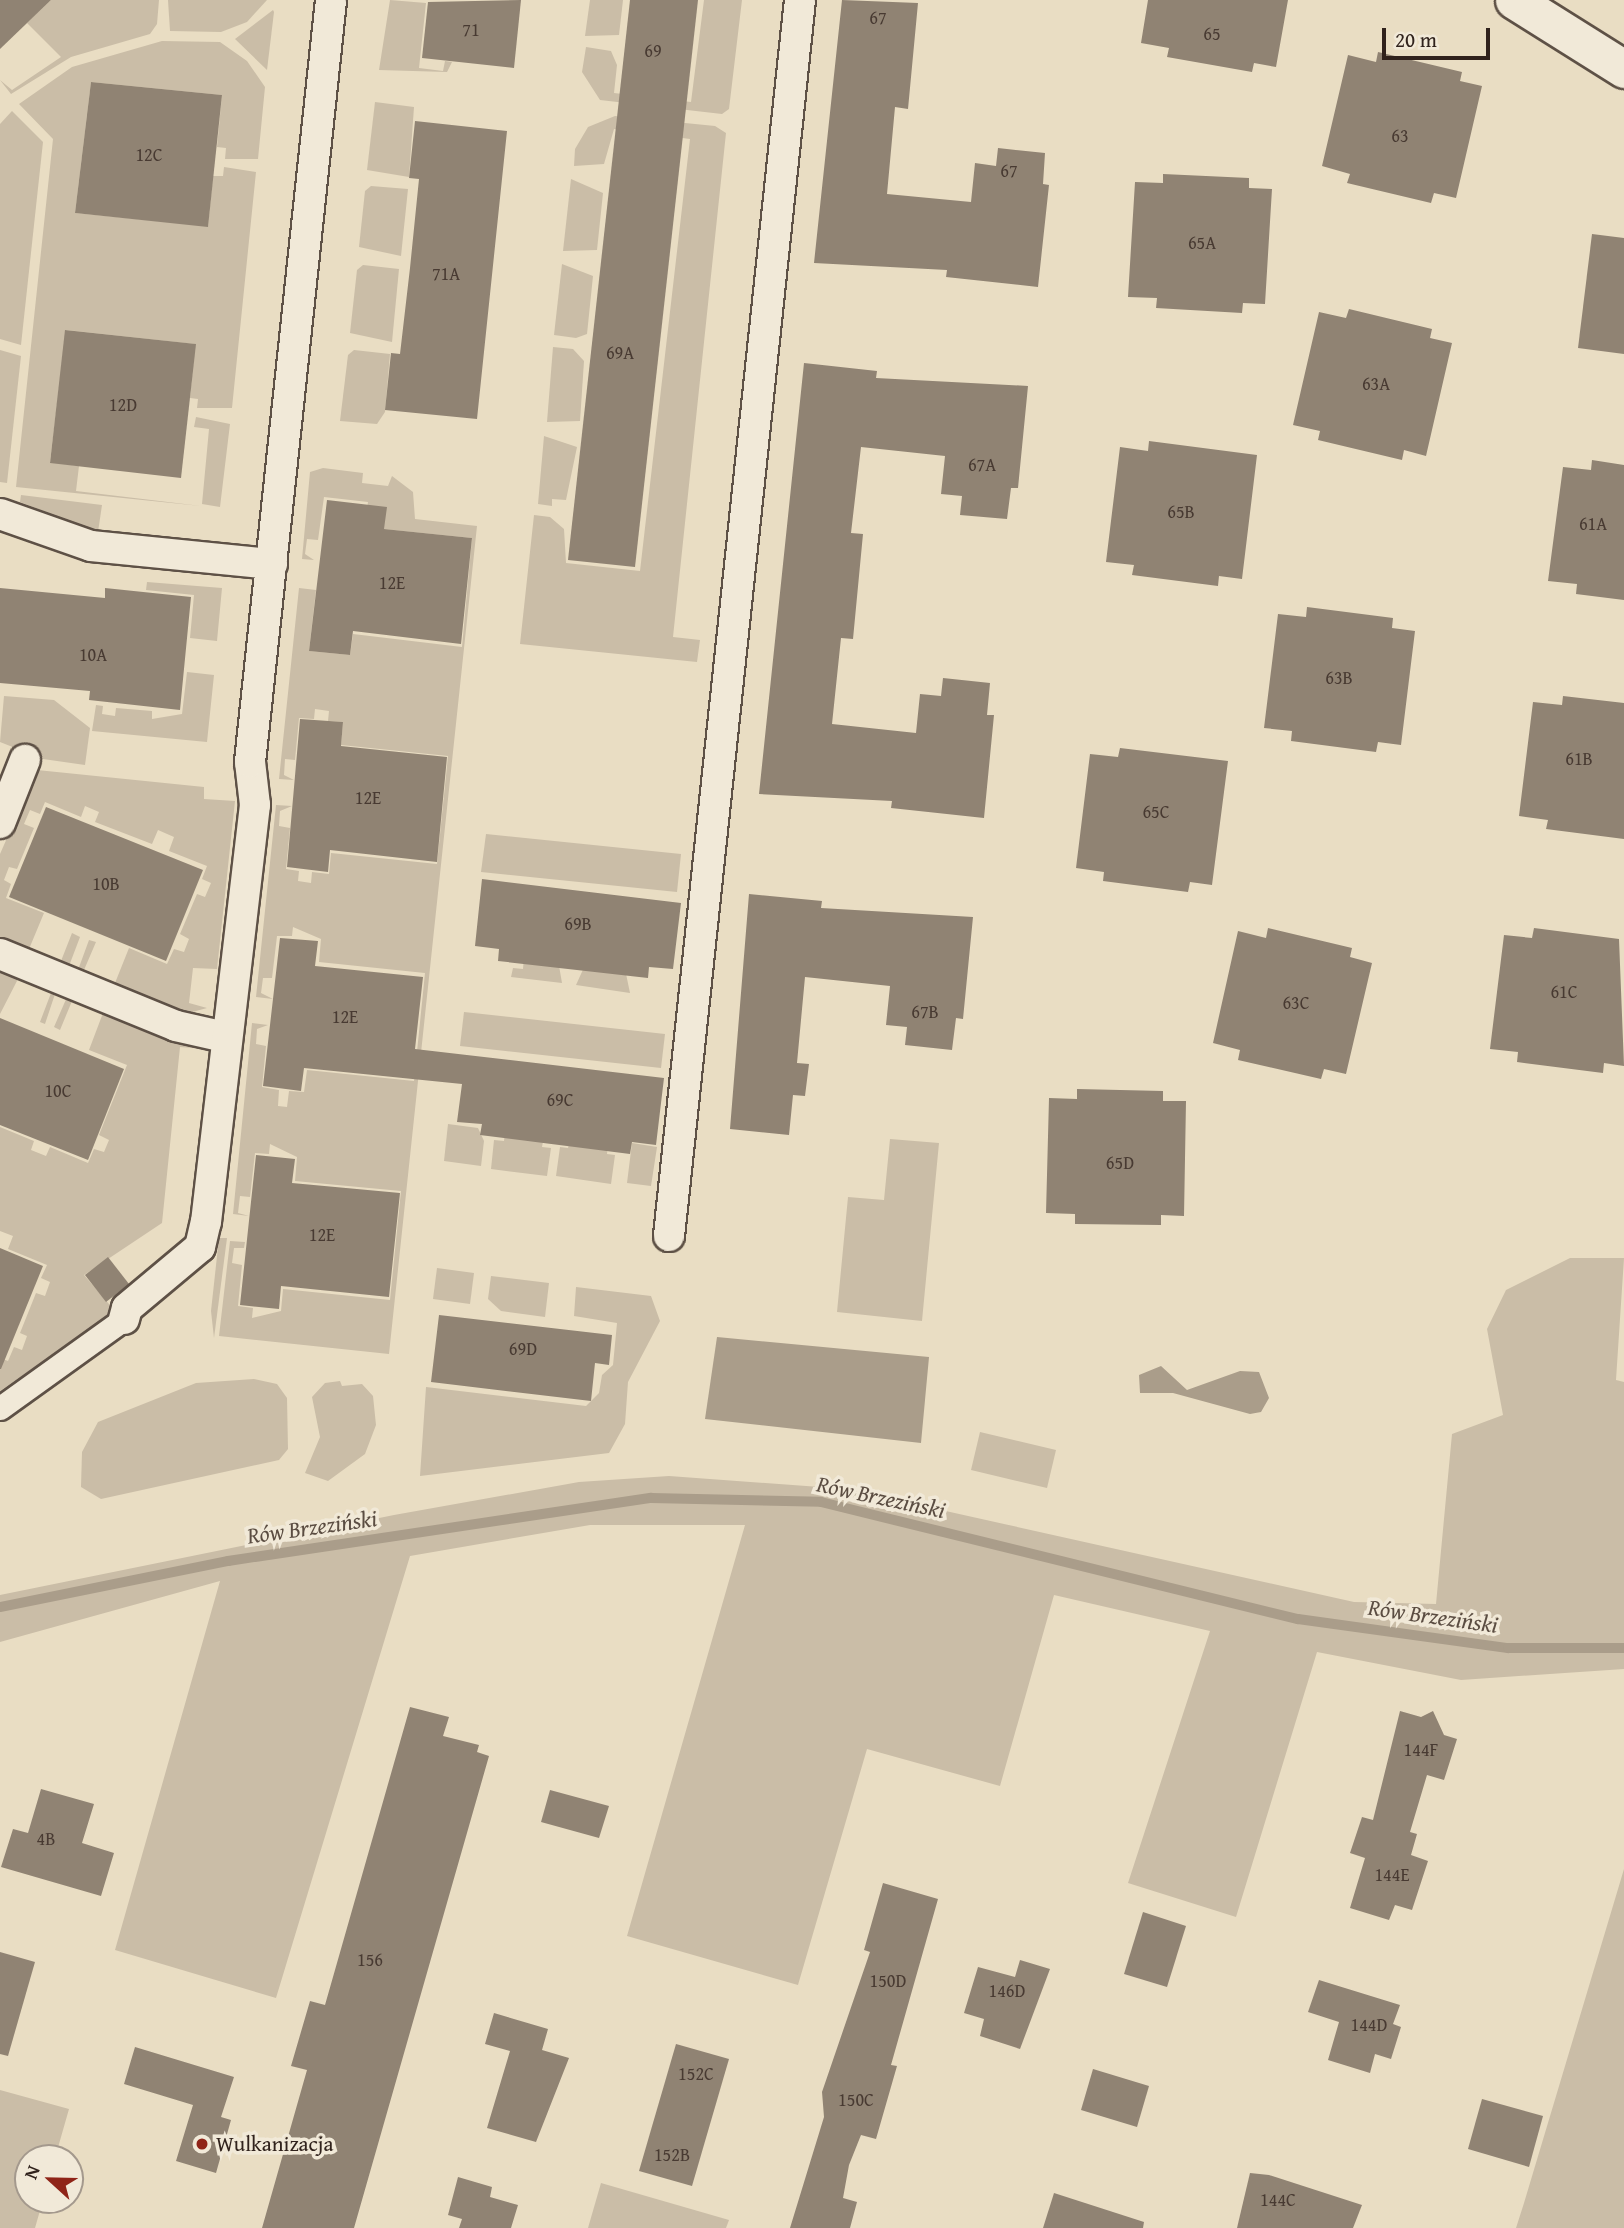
<!DOCTYPE html>
<meta charset="utf-8">
<style>
body{margin:0}
#map{position:relative;width:1624px;height:2228px;overflow:hidden;background:#e9ddc3;font-family:"Gentium Book Plus",serif}
div>[style]{position:absolute}
.green>*{inset:0;background:#cabda7}
.water>*{inset:0;background:#aa9d8a}
.stream>*{height:10px;margin:-5px;padding:0 5px;transform-origin:5px;border-radius:5px;background:#aa9d8a}
.building>*{inset:0;background:#908373}
.roads{filter:drop-shadow(2px 0 #5e5146) drop-shadow(-2px 0 #5e5146) drop-shadow(0 2px #5e5146) drop-shadow(0 -2px #5e5146)}
.pedestrian>*{height:23px;margin:-11.5px;padding:0 11.5px;transform-origin:11.5px;border-radius:11.5px;background:#f1e9d8}
.minor>*{height:30px;margin:-15px;padding:0 15px;transform-origin:15px;border-radius:15px;background:#f1e9d8}
.tertiary>*{height:37px;margin:-18.5px;padding:0 18.5px;transform-origin:18.5px;border-radius:18.5px;background:#f1e9d8}
.dots>*{width:19px;height:19px;translate:-50% -50%;box-sizing:border-box;border:4px solid #f1e9d8;border-radius:50%}
span{translate:-50% -50%;white-space:nowrap;text-align:center;line-height:1.15;-webkit-text-stroke:7px #f1e9d8;paint-order:stroke}
.number-label{font-size:18px;color:#483a32}
.number-label span{-webkit-text-stroke-width:0}
.poi-label{font-size:21px;color:#30221c}
.left{translate:0 -50%;text-align:left}
.water-label{font-size:23px;color:#5b4d42;font-style:italic}
.north{position:absolute;left:14px;top:2144px;width:70px;height:70px;box-sizing:border-box;background:#f1e9d8;border:2px solid #a4998d;border-radius:50%;rotate:292deg;font-size:19px;font-weight:700;line-height:28px;text-align:center;color:#30221c}
.north::after{content:'';display:block;margin:auto;width:24px;height:32px;background:#8f2418;clip-path:polygon(50% 0,100% 100%,50% 72%,0 100%)}
.scale{position:absolute;left:1382px;top:28px;width:108px;height:32px;box-sizing:border-box;border:4px solid #30221c;border-top:0;padding-left:9px;font-size:21px;line-height:24px;white-space:nowrap;color:#30221c;-webkit-text-stroke:5px #f1e9d8;paint-order:stroke}
</style>
<div id="map">
<div class="green">
<i style="clip-path:polygon(51px 0,159px 0,157px 24px,150px 34px,71px 57px,11px 94px,0 80px,12px 90px,61px 57px,27px 23px)"></i>
<i style="clip-path:polygon(168px 0,267px 0,247px 22px,221px 32px,170px 31px)"></i>
<i style="clip-path:polygon(390px 0,426px 3px,419px 68px,443px 71px,445px 61px,452px 62px,447px 72px,379px 70px)"></i>
<i style="clip-path:polygon(590px 0,623px 0,619px 35px,585px 36px)"></i>
<i style="clip-path:polygon(704px 0,742px 0,729px 109px,722px 114px,600px 100px,582px 72px,586px 47px,611px 51px,617px 65px,614px 93px,691px 102px)"></i>
<i style="clip-path:polygon(273px 10px,274px 12px,267px 70px,235px 39px)"></i>
<i style="clip-path:polygon(162px 41px,220px 42px,247px 61px,265px 87px,258px 159px,225px 159px,226px 148px,217px 147px,222px 95px,91px 82px,75px 213px,208px 226px,213px 176px,223px 176px,224px 167px,256px 172px,232px 408px,197px 408px,198px 399px,190px 398px,195px 344px,66px 330px,50px 462px,79px 466px,76px 491px,201px 506px,16px 487px,53px 139px,19px 104px,72px 67px)"></i>
<i style="clip-path:polygon(375px 102px,414px 107px,409px 177px,367px 170px)"></i>
<i style="clip-path:polygon(12px 111px,43px 142px,21px 345px,0 339px,0 124px)"></i>
<i style="clip-path:polygon(615px 116px,715px 126px,726px 133px,673px 637px,700px 640px,697px 662px,520px 644px,534px 515px,550px 517px,564px 529px,566px 563px,640px 571px,690px 139px,614px 129px,604px 164px,574px 166px,575px 149px,588px 127px)"></i>
<i style="clip-path:polygon(571px 179px,603px 193px,597px 250px,563px 251px)"></i>
<i style="clip-path:polygon(371px 186px,408px 189px,401px 256px,359px 247px,365px 191px)"></i>
<i style="clip-path:polygon(562px 264px,593px 276px,587px 334px,576px 338px,554px 335px)"></i>
<i style="clip-path:polygon(363px 265px,399px 269px,392px 342px,350px 333px,357px 270px)"></i>
<i style="clip-path:polygon(553px 347px,573px 349px,584px 361px,580px 421px,547px 422px)"></i>
<i style="clip-path:polygon(0 350px,21px 356px,7px 483px,0 482px)"></i>
<i style="clip-path:polygon(354px 350px,390px 354px,385px 412px,377px 424px,340px 421px,348px 355px)"></i>
<i style="clip-path:polygon(196px 417px,230px 424px,220px 507px,202px 504px,209px 429px,194px 427px)"></i>
<i style="clip-path:polygon(544px 436px,577px 447px,566px 500px,552px 499px,552px 506px,538px 504px)"></i>
<i style="clip-path:polygon(323px 468px,363px 473px,362px 483px,388px 486px,392px 476px,413px 492px,415px 519px,477px 526px,389px 1354px,219px 1336px,230px 1241px,245px 1242px,244px 1248px,234px 1248px,232px 1263px,242px 1265px,238px 1306px,253px 1308px,252px 1318px,281px 1311px,283px 1289px,390px 1300px,401px 1191px,295px 1181px,297px 1157px,270px 1144px,269px 1154px,255px 1153px,250px 1197px,240px 1196px,238px 1213px,249px 1216px,233px 1214px,252px 1023px,268px 1025px,257px 1029px,256px 1044px,266px 1046px,262px 1087px,279px 1090px,278px 1106px,287px 1107px,289px 1091px,304px 1092px,307px 1070px,414px 1081px,425px 973px,319px 962px,321px 939px,293px 927px,292px 936px,277px 936px,272px 978px,263px 978px,261px 993px,273px 999px,256px 997px,276px 805px,292px 806px,280px 811px,279px 826px,290px 828px,286px 869px,299px 871px,298px 881px,311px 883px,312px 872px,329px 874px,331px 853px,437px 864px,448px 756px,341px 745px,343px 722px,328px 721px,329px 711px,315px 709px,314px 719px,299px 718px,295px 760px,285px 759px,284px 775px,294px 780px,279px 779px,299px 588px,316px 590px,309px 651px,350px 655px,353px 634px,462px 647px,472px 538px,364px 527px,368px 502px,324px 497px,318px 540px,307px 539px,305px 554px,314px 560px,302px 559px,310px 472px)"></i>
<i style="clip-path:polygon(21px 495px,102px 505px,98px 532px,20px 502px)"></i>
<i style="clip-path:polygon(147px 582px,222px 588px,217px 641px,190px 638px,194px 595px,146px 590px)"></i>
<i style="clip-path:polygon(187px 672px,214px 675px,207px 742px,92px 731px,96px 705px,103px 706px,102px 714px,115px 716px,116px 708px,152px 711px,152px 719px,182px 714px)"></i>
<i style="clip-path:polygon(4px 696px,54px 700px,90px 728px,85px 765px,43px 759px,0 742px)"></i>
<i style="clip-path:polygon(37px 770px,204px 787px,204px 799px,235px 801px,217px 969px,193px 968px,189px 1003px,207px 1008px,185px 1014px,78px 970px,89px 940px,96px 942px,84px 970px,115px 983px,129px 948px,167px 964px,174px 949px,184px 952px,189px 939px,180px 934px,197px 894px,205px 897px,211px 883px,202px 879px,207px 866px,169px 851px,174px 837px,158px 830px,152px 844px,95px 822px,99px 812px,85px 806px,81px 817px,45px 802px,40px 814px,30px 810px,24px 824px,34px 828px,17px 869px,9px 867px,4px 880px,11px 884px,6px 898px,44px 913px,29px 949px,61px 961px,72px 933px,80px 937px,69px 966px,0 940px,0 854px)"></i>
<i style="clip-path:polygon(486px 834px,681px 854px,677px 892px,481px 872px)"></i>
<i style="clip-path:polygon(524px 956px,558px 960px,562px 983px,511px 977px,513px 968px,523px 969px)"></i>
<i style="clip-path:polygon(586px 963px,625px 969px,630px 993px,576px 985px)"></i>
<i style="clip-path:polygon(0 968px,56px 991px,45px 1024px,40px 1022px,51px 993px,18px 979px,0 1014px)"></i>
<i style="clip-path:polygon(67px 997px,207px 1049px,180px 1047px,162px 1223px,84px 1275px,115px 1311px,0 1391px,0 1358px,8px 1361px,14px 1347px,22px 1350px,27px 1336px,20px 1333px,36px 1293px,45px 1296px,50px 1282px,41px 1278px,47px 1265px,8px 1249px,13px 1236px,0 1231px,0 1127px,34px 1141px,31px 1150px,46px 1156px,50px 1147px,88px 1163px,94px 1149px,104px 1152px,109px 1140px,99px 1135px,127px 1065px,89px 1050px,103px 1013px,72px 1001px,60px 1030px,54px 1027px)"></i>
<i style="clip-path:polygon(464px 1012px,665px 1034px,661px 1068px,460px 1046px)"></i>
<i style="clip-path:polygon(448px 1124px,478px 1128px,484px 1141px,481px 1166px,444px 1161px)"></i>
<i style="clip-path:polygon(505px 1131px,544px 1136px,542px 1147px,551px 1148px,547px 1176px,491px 1169px,494px 1140px,504px 1141px)"></i>
<i style="clip-path:polygon(570px 1139px,608px 1144px,607px 1154px,615px 1155px,611px 1184px,556px 1176px,560px 1147px,568px 1148px)"></i>
<i style="clip-path:polygon(890px 1139px,939px 1143px,922px 1321px,837px 1312px,848px 1197px,884px 1200px)"></i>
<i style="clip-path:polygon(632px 1143px,657px 1147px,651px 1186px,627px 1183px)"></i>
<i style="clip-path:polygon(219px 1238px,227px 1238px,214px 1338px,211px 1311px)"></i>
<i style="clip-path:polygon(1570px 1258px,1624px 1258px,1616px 1380px,1624px 1382px,1624px 1669px,1461px 1680px,1317px 1652px,1236px 1917px,1128px 1883px,1210px 1631px,1054px 1595px,1000px 1786px,867px 1749px,798px 1985px,627px 1936px,745px 1525px,590px 1525px,410px 1556px,276px 1998px,115px 1950px,220px 1581px,0 1642px,0 1595px,394px 1515px,579px 1482px,669px 1476px,847px 1489px,1354px 1602px,1436px 1604px,1452px 1434px,1503px 1415px,1487px 1329px,1506px 1290px)"></i>
<i style="clip-path:polygon(437px 1268px,474px 1273px,470px 1304px,433px 1299px)"></i>
<i style="clip-path:polygon(491px 1276px,549px 1283px,545px 1317px,501px 1311px,488px 1299px)"></i>
<i style="clip-path:polygon(576px 1287px,651px 1296px,660px 1321px,628px 1382px,625px 1424px,609px 1453px,420px 1476px,426px 1387px,586px 1406px,599px 1393px,602px 1375px,613px 1365px,617px 1323px,574px 1316px)"></i>
<i style="clip-path:polygon(254px 1379px,277px 1384px,287px 1398px,288px 1449px,279px 1460px,101px 1499px,81px 1487px,82px 1452px,98px 1422px,196px 1383px)"></i>
<i style="clip-path:polygon(340px 1381px,342px 1386px,362px 1384px,373px 1396px,376px 1425px,365px 1454px,328px 1481px,305px 1473px,320px 1437px,312px 1397px,325px 1383px)"></i>
<i style="clip-path:polygon(980px 1432px,1056px 1450px,1047px 1488px,971px 1470px)"></i>
<i style="clip-path:polygon(1624px 1869px,1624px 2228px,1516px 2228px,1524px 2203px)"></i>
<i style="clip-path:polygon(0 2090px,69px 2109px,55px 2158px,28px 2158px,28px 2200px,43px 2200px,35px 2228px,0 2228px)"></i>
<i style="clip-path:polygon(601px 2183px,729px 2220px,726px 2228px,588px 2228px)"></i>
</div>
<div class="water">
<i style="clip-path:polygon(717px 1337px,929px 1357px,921px 1443px,705px 1419px)"></i>
<i style="clip-path:polygon(1161px 1366px,1187px 1390px,1240px 1371px,1259px 1372px,1269px 1398px,1261px 1412px,1250px 1414px,1173px 1393px,1140px 1393px,1139px 1375px)"></i>
</div>
<div class="stream">
<i style="left:0;top:1607px;width:233px;rotate:-11.4deg"></i>
<i style="left:228px;top:1561px;width:428px;rotate:-8.5deg"></i>
<i style="left:651px;top:1498px;width:170px;rotate:1.3deg"></i>
<i style="left:821px;top:1502px;width:491px;rotate:13.8deg"></i>
<i style="left:1298px;top:1619px;width:212px;rotate:7.9deg"></i>
<i style="left:1508px;top:1648px;width:116px"></i>
</div>
<div class="building">
<i style="clip-path:polygon(0 0,51px 0,0 49px)"></i>
<i style="clip-path:polygon(521px 0,514px 68px,422px 58px,428px 2px)"></i>
<i style="clip-path:polygon(630px 0,698px 0,635px 567px,568px 560px)"></i>
<i style="clip-path:polygon(842px 0,918px 3px,908px 109px,895px 107px,887px 194px,971px 202px,975px 163px,996px 166px,998px 148px,1045px 153px,1043px 184px,1049px 185px,1038px 287px,946px 277px,947px 270px,814px 263px)"></i>
<i style="clip-path:polygon(1148px 0,1288px 0,1276px 67px,1254px 63px,1252px 72px,1167px 57px,1169px 48px,1141px 43px)"></i>
<i style="clip-path:polygon(1378px 52px,1462px 72px,1460px 81px,1482px 86px,1456px 198px,1434px 193px,1431px 203px,1347px 183px,1350px 174px,1322px 166px,1348px 55px,1376px 62px)"></i>
<i style="clip-path:polygon(91px 82px,222px 95px,208px 227px,75px 213px)"></i>
<i style="clip-path:polygon(415px 121px,507px 131px,477px 419px,385px 410px,391px 353px,400px 354px,410px 268px,419px 179px,409px 178px)"></i>
<i style="clip-path:polygon(1163px 174px,1249px 178px,1249px 188px,1272px 189px,1265px 304px,1243px 303px,1242px 313px,1156px 308px,1157px 298px,1128px 297px,1135px 182px,1163px 183px)"></i>
<i style="clip-path:polygon(1592px 234px,1624px 238px,1624px 354px,1578px 348px)"></i>
<i style="clip-path:polygon(1349px 309px,1432px 329px,1430px 338px,1452px 343px,1426px 456px,1404px 450px,1402px 460px,1318px 440px,1320px 431px,1293px 425px,1319px 312px,1346px 318px)"></i>
<i style="clip-path:polygon(65px 330px,196px 344px,181px 478px,50px 463px)"></i>
<i style="clip-path:polygon(804px 363px,877px 371px,876px 378px,1028px 386px,1018px 488px,1011px 488px,1007px 519px,960px 515px,962px 496px,941px 494px,945px 456px,861px 447px,851px 533px,863px 534px,853px 639px,841px 638px,832px 724px,916px 733px,920px 694px,941px 696px,943px 678px,990px 683px,987px 715px,994px 715px,984px 818px,891px 808px,892px 801px,759px 794px)"></i>
<i style="clip-path:polygon(1149px 441px,1257px 455px,1242px 579px,1219px 576px,1218px 586px,1132px 575px,1134px 565px,1106px 562px,1120px 447px,1148px 451px)"></i>
<i style="clip-path:polygon(1592px 460px,1624px 465px,1624px 600px,1576px 594px,1577px 584px,1548px 581px,1563px 467px,1591px 470px)"></i>
<i style="clip-path:polygon(327px 500px,387px 507px,384px 529px,472px 538px,461px 644px,353px 631px,350px 655px,309px 651px)"></i>
<i style="clip-path:polygon(0 588px,105px 598px,105px 588px,191px 597px,180px 710px,89px 700px,90px 691px,0 683px)"></i>
<i style="clip-path:polygon(1307px 607px,1393px 618px,1392px 628px,1415px 631px,1401px 745px,1378px 742px,1376px 752px,1291px 741px,1292px 731px,1264px 728px,1278px 614px,1306px 617px)"></i>
<i style="clip-path:polygon(1563px 696px,1624px 703px,1624px 839px,1546px 829px,1548px 820px,1519px 816px,1533px 702px,1562px 705px)"></i>
<i style="clip-path:polygon(300px 719px,343px 722px,341px 746px,447px 757px,437px 862px,330px 850px,328px 872px,287px 867px)"></i>
<i style="clip-path:polygon(1120px 748px,1228px 761px,1212px 885px,1190px 882px,1188px 892px,1103px 881px,1104px 872px,1076px 868px,1090px 754px,1118px 757px)"></i>
<i style="clip-path:polygon(46px 807px,203px 870px,166px 961px,9px 897px)"></i>
<i style="clip-path:polygon(482px 879px,681px 903px,673px 969px,649px 967px,648px 978px,498px 961px,499px 949px,475px 946px)"></i>
<i style="clip-path:polygon(749px 894px,822px 901px,821px 908px,973px 917px,963px 1019px,956px 1018px,952px 1050px,905px 1045px,907px 1027px,886px 1025px,890px 986px,805px 977px,797px 1063px,809px 1064px,805px 1096px,793px 1095px,789px 1135px,730px 1129px)"></i>
<i style="clip-path:polygon(1268px 928px,1352px 948px,1350px 957px,1372px 963px,1346px 1074px,1324px 1069px,1321px 1079px,1238px 1060px,1240px 1050px,1213px 1043px,1238px 931px,1266px 938px)"></i>
<i style="clip-path:polygon(1534px 928px,1619px 939px,1624px 1066px,1604px 1063px,1603px 1073px,1517px 1062px,1518px 1052px,1490px 1049px,1504px 935px,1532px 938px)"></i>
<i style="clip-path:polygon(280px 938px,318px 941px,315px 966px,423px 977px,415px 1049px,664px 1078px,656px 1145px,632px 1142px,630px 1154px,480px 1135px,482px 1124px,457px 1122px,462px 1084px,304px 1068px,301px 1091px,263px 1086px)"></i>
<i style="clip-path:polygon(0 1018px,124px 1069px,88px 1160px,0 1125px)"></i>
<i style="clip-path:polygon(1077px 1089px,1163px 1091px,1163px 1101px,1186px 1101px,1184px 1216px,1161px 1215px,1161px 1225px,1075px 1224px,1075px 1214px,1046px 1213px,1049px 1098px,1077px 1099px)"></i>
<i style="clip-path:polygon(256px 1155px,295px 1159px,292px 1183px,400px 1193px,389px 1297px,281px 1286px,279px 1309px,240px 1305px)"></i>
<i style="clip-path:polygon(0 1248px,43px 1266px,1px 1369px,0 1369px)"></i>
<i style="clip-path:polygon(108px 1257px,129px 1284px,106px 1302px,85px 1275px)"></i>
<i style="clip-path:polygon(439px 1315px,612px 1335px,609px 1365px,595px 1363px,591px 1401px,431px 1382px)"></i>
<i style="clip-path:polygon(410px 1707px,449px 1717px,443px 1736px,479px 1745px,477px 1752px,489px 1756px,354px 2228px,262px 2228px,307px 2070px,291px 2066px,310px 2001px,325px 2005px)"></i>
<i style="clip-path:polygon(1400px 1711px,1421px 1717px,1433px 1711px,1444px 1735px,1457px 1739px,1444px 1780px,1427px 1775px,1410px 1832px,1417px 1834px,1411px 1855px,1428px 1861px,1412px 1910px,1395px 1905px,1389px 1920px,1350px 1908px,1365px 1858px,1350px 1853px,1362px 1817px,1373px 1820px)"></i>
<i style="clip-path:polygon(41px 1789px,94px 1804px,82px 1843px,114px 1853px,101px 1896px,1px 1867px,13px 1829px,28px 1833px)"></i>
<i style="clip-path:polygon(550px 1790px,609px 1806px,599px 1838px,541px 1822px)"></i>
<i style="clip-path:polygon(883px 1883px,938px 1899px,891px 2065px,897px 2066px,876px 2139px,861px 2135px,849px 2165px,843px 2198px,857px 2202px,850px 2228px,790px 2228px,824px 2117px,822px 2092px,870px 1952px,864px 1950px)"></i>
<i style="clip-path:polygon(1143px 1912px,1186px 1926px,1167px 1987px,1124px 1974px)"></i>
<i style="clip-path:polygon(0 1952px,35px 1962px,8px 2056px,0 2054px)"></i>
<i style="clip-path:polygon(1020px 1960px,1050px 1969px,1020px 2049px,980px 2036px,984px 2019px,964px 2013px,978px 1967px,1015px 1977px)"></i>
<i style="clip-path:polygon(1319px 1980px,1400px 2005px,1393px 2024px,1401px 2027px,1391px 2059px,1375px 2054px,1370px 2073px,1328px 2060px,1339px 2022px,1308px 2012px)"></i>
<i style="clip-path:polygon(494px 2013px,548px 2029px,542px 2050px,569px 2058px,536px 2142px,487px 2128px,510px 2051px,485px 2044px)"></i>
<i style="clip-path:polygon(676px 2044px,729px 2059px,692px 2186px,639px 2171px)"></i>
<i style="clip-path:polygon(135px 2047px,234px 2077px,221px 2117px,231px 2120px,216px 2173px,176px 2161px,193px 2105px,124px 2084px)"></i>
<i style="clip-path:polygon(1093px 2069px,1149px 2086px,1137px 2127px,1081px 2110px)"></i>
<i style="clip-path:polygon(1482px 2099px,1543px 2116px,1529px 2167px,1468px 2149px)"></i>
<i style="clip-path:polygon(1250px 2173px,1269px 2175px,1362px 2205px,1353px 2228px,1237px 2228px)"></i>
<i style="clip-path:polygon(458px 2177px,492px 2187px,490px 2197px,518px 2205px,511px 2228px,459px 2228px,462px 2219px,448px 2215px)"></i>
<i style="clip-path:polygon(1054px 2193px,1144px 2222px,1143px 2228px,1043px 2228px)"></i>
</div>
<div class="roads">
<div class="pedestrian">
<i style="left:0;top:1408px;width:153px;rotate:-35.7deg"></i>
</div>
<div class="minor">
<i style="left:0;top:514px;width:96px;rotate:19.4deg"></i>
<i style="left:91px;top:546px;width:182px;rotate:5.7deg"></i>
<i style="left:0;top:823px;width:68px;rotate:-68.4deg"></i>
<i style="left:0;top:954px;width:190px;rotate:22.2deg"></i>
<i style="left:176px;top:1026px;width:50px;rotate:12.7deg"></i>
<i style="left:669px;top:1236px;width:1243px;rotate:-83.95deg"></i>
<i style="left:124px;top:1319px;width:11px;rotate:-75deg"></i>
<i style="left:127px;top:1308px;width:95px;rotate:-39.9deg"></i>
<i style="left:200px;top:1247px;width:26px;rotate:-77deg"></i>
<i style="left:206px;top:1222px;width:420px;rotate:-83.3deg"></i>
<i style="left:255px;top:805px;width:43px;rotate:-96.6deg"></i>
<i style="left:250px;top:762px;width:766px;rotate:-83.93deg"></i>
</div>
<div class="tertiary">
<i style="left:1514px;top:0;width:130px;rotate:32.1deg"></i>
</div>
</div>
<div class="dots">
<i style="left:202px;top:2144px;background:#8f2418"></i>
</div>
<div class="number-label">
<span style="left:878px;top:18px">67</span>
<span style="left:471px;top:30px">71</span>
<span style="left:1212px;top:34px">65</span>
<span style="left:653px;top:51px">69</span>
<span style="left:1400px;top:136px">63</span>
<span style="left:149px;top:155px">12C</span>
<span style="left:1009px;top:171px">67</span>
<span style="left:1202px;top:243px">65A</span>
<span style="left:446px;top:274px">71A</span>
<span style="left:620px;top:353px">69A</span>
<span style="left:1376px;top:384px">63A</span>
<span style="left:123px;top:405px">12D</span>
<span style="left:982px;top:465px">67A</span>
<span style="left:1181px;top:512px">65B</span>
<span style="left:1593px;top:524px">61A</span>
<span style="left:392px;top:583px">12E</span>
<span style="left:93px;top:655px">10A</span>
<span style="left:1339px;top:678px">63B</span>
<span style="left:1579px;top:759px">61B</span>
<span style="left:368px;top:798px">12E</span>
<span style="left:1156px;top:812px">65C</span>
<span style="left:106px;top:884px">10B</span>
<span style="left:578px;top:924px">69B</span>
<span style="left:1564px;top:992px">61C</span>
<span style="left:1296px;top:1003px">63C</span>
<span style="left:925px;top:1012px">67B</span>
<span style="left:345px;top:1017px">12E</span>
<span style="left:58px;top:1091px">10C</span>
<span style="left:560px;top:1100px">69C</span>
<span style="left:1120px;top:1163px">65D</span>
<span style="left:322px;top:1235px">12E</span>
<span style="left:523px;top:1349px">69D</span>
<span style="left:1421px;top:1750px">144F</span>
<span style="left:46px;top:1839px">4B</span>
<span style="left:1392px;top:1875px">144E</span>
<span style="left:370px;top:1960px">156</span>
<span style="left:888px;top:1981px">150D</span>
<span style="left:1007px;top:1991px">146D</span>
<span style="left:1369px;top:2025px">144D</span>
<span style="left:696px;top:2074px">152C</span>
<span style="left:856px;top:2100px">150C</span>
<span style="left:672px;top:2155px">152B</span>
<span style="left:1278px;top:2200px">144C</span>
</div>
<div class="poi-label">
<span class="left" style="left:216px;top:2144px">Wulkanizacja</span>
</div>
<div class="water-label">
<span style="left:881px;top:1497px;rotate:12deg">Rów Brzeziński</span>
<span style="left:312px;top:1527px;rotate:-8deg">Rów Brzeziński</span>
<span style="left:1433px;top:1616px;rotate:8deg">Rów Brzeziński</span>
</div>
<div class="north">N</div>
<div class="scale">20 m</div>
</div>
